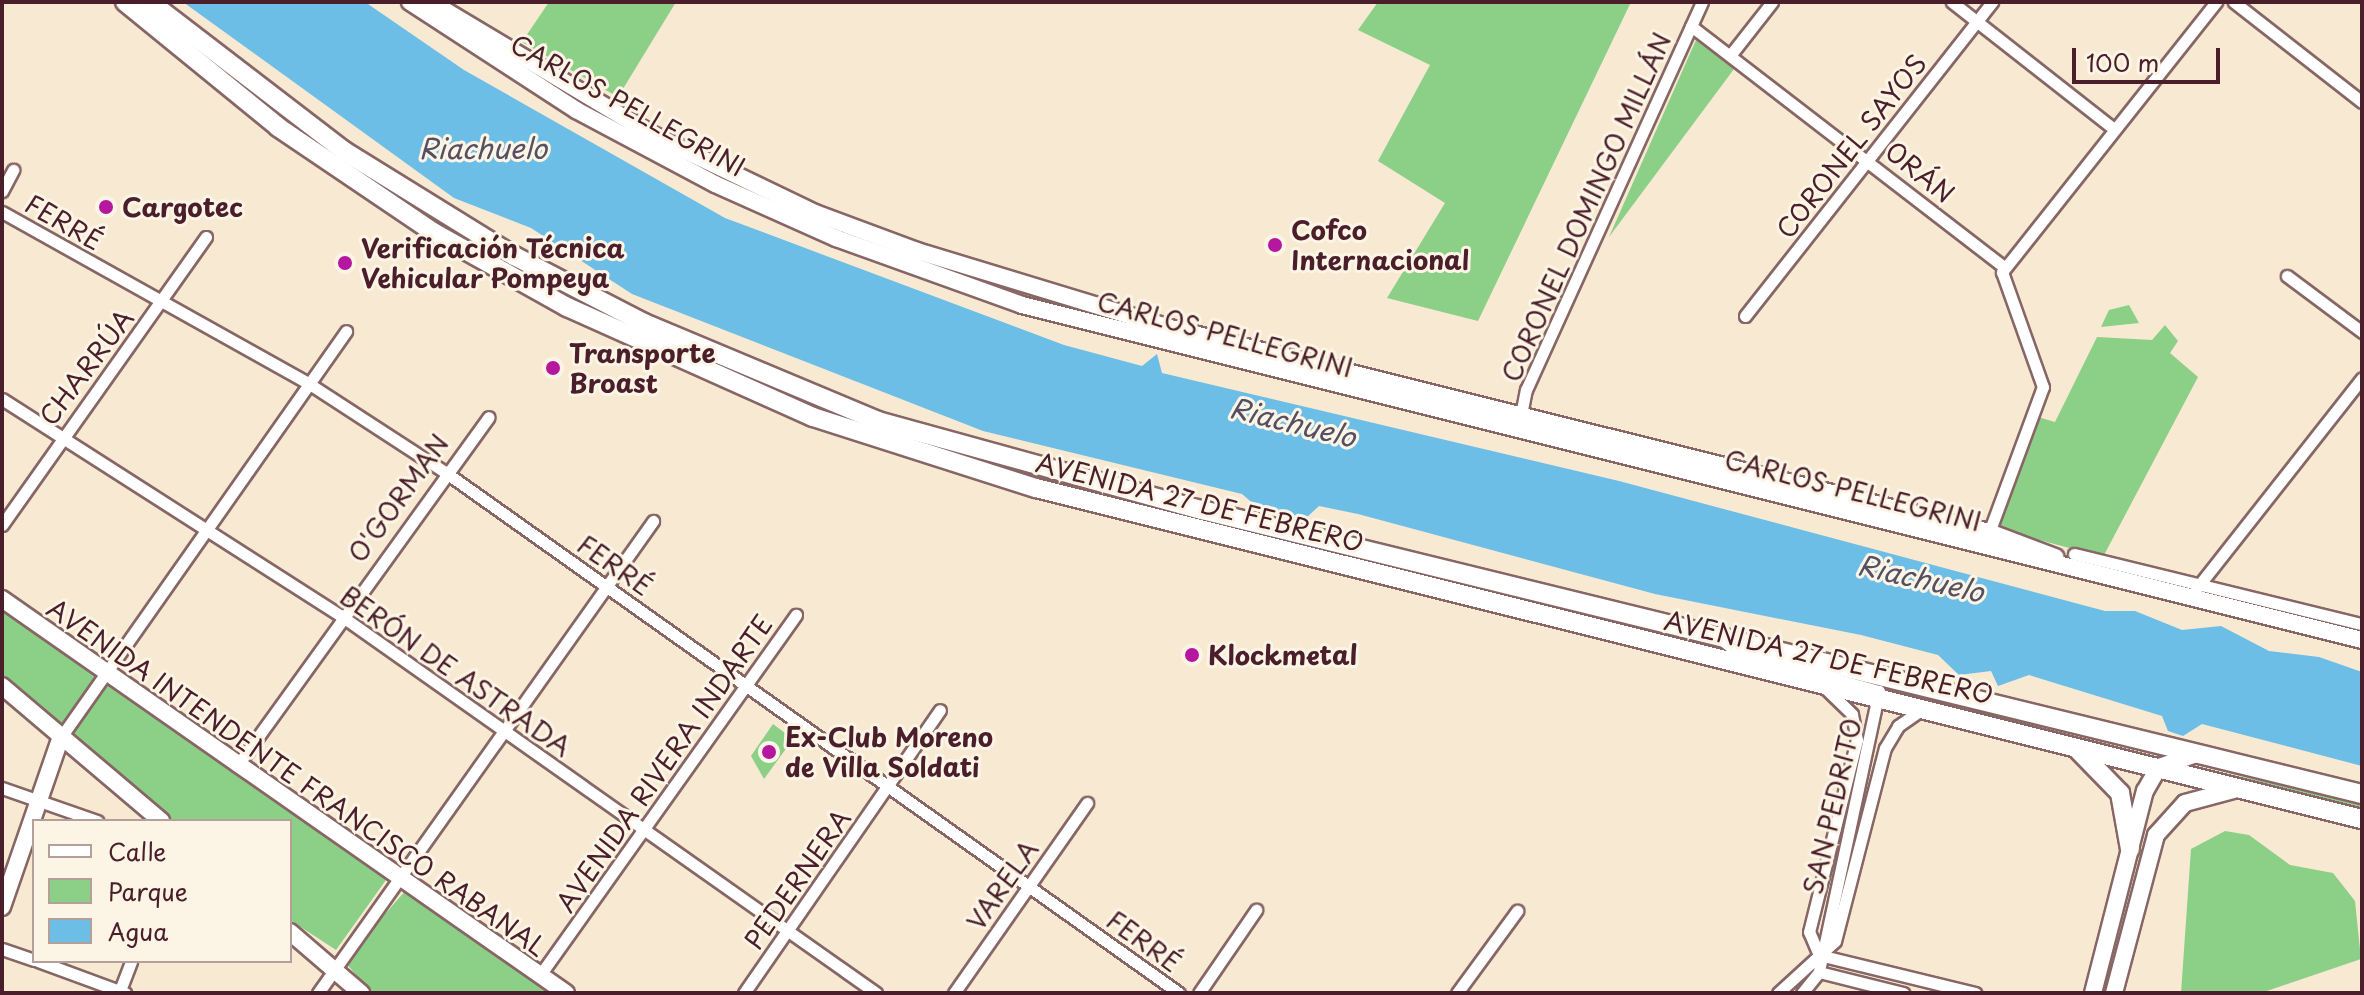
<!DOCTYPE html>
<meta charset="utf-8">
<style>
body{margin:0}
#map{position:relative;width:2364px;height:995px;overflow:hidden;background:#f7e9d2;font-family:"Playpen Sans",sans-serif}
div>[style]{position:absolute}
.green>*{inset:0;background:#8ccf87}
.water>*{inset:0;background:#6cbee7}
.roads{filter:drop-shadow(2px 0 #876665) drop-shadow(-2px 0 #876665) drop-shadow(0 2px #876665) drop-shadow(0 -2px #876665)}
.street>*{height:11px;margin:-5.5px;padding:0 5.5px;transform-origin:5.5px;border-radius:5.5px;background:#fff}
.secondary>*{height:16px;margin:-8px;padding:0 8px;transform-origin:8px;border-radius:8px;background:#fff}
.primary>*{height:18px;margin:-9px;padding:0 9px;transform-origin:9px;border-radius:9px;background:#fff}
.dots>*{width:22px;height:22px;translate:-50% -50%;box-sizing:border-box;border:4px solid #fcf5e5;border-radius:50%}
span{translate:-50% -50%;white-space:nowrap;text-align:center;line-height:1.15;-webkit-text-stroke:6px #fcf5e5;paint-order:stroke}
.street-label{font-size:26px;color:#4a1f2b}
.poi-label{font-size:26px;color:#4a1f2b;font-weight:700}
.left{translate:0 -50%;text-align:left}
.water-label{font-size:28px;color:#544f63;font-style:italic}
.frame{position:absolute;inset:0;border:4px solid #4a1f2b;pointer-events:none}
.legend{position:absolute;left:32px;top:819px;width:260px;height:144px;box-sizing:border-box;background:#fcf5e5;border:2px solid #b59f9b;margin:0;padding:10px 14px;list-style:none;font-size:24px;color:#4a1f2b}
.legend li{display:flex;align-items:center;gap:16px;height:40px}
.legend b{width:40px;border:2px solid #b59f9b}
.scale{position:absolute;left:2072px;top:48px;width:148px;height:36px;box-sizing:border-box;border:4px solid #4a1f2b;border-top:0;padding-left:10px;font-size:24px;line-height:28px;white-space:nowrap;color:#4a1f2b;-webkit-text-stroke:6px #fcf5e5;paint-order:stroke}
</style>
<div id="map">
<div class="green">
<i style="clip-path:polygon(549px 2px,676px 2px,618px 97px,522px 42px)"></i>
<i style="clip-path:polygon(1378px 2px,1631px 2px,1478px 321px,1387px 298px,1445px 203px,1378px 161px,1430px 65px,1358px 30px)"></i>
<i style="clip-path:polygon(1696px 40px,1734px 69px,1609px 237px)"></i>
<i style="clip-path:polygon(2129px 305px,2139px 323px,2101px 327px,2109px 310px)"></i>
<i style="clip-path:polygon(2165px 325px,2178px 341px,2170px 353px,2198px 377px,2103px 557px,1999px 529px,2038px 417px,2055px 422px,2097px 337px,2152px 340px)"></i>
<i style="clip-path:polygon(2px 610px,382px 872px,386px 880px,336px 950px,290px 920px,290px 821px,172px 821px,2px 676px)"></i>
<i style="clip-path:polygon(773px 724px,793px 739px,764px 779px,751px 756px)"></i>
<i style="clip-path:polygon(2190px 766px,2362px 802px,2362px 814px,2177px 767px)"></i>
<i style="clip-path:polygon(2225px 831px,2249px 835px,2290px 865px,2333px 873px,2355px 901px,2361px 959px,2261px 993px,2181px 993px,2191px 849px)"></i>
<i style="clip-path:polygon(406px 890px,555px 993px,372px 993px,344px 961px)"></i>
</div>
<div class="water">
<i style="clip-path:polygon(183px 2px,365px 2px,464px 70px,725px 218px,1064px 345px,1142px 366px,1157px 354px,1162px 373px,1619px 481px,2105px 611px,2135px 611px,2182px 630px,2221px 626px,2269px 651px,2319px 657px,2362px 672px,2362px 766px,2202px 724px,2183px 736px,2168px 731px,2162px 716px,2029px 675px,1998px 686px,1991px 671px,1959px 675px,1938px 655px,1861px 635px,1655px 594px,1358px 514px,1319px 506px,1306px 518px,1256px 506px,1242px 494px,983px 431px,632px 294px,531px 228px,454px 198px)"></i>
</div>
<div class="roads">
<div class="street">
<i style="left:1952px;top:2px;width:206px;rotate:38.1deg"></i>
<i style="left:2234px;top:2px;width:162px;rotate:38deg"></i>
<i style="left:1691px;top:26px;width:396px;rotate:37.6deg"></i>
<i style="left:1732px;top:53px;width:65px;rotate:-51.9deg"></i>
<i style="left:2px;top:191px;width:24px;rotate:-62deg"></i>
<i style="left:2px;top:212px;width:351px;rotate:29.2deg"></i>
<i style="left:308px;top:383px;width:163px;rotate:33deg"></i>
<i style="left:445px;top:472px;width:900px;rotate:35.37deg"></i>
<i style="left:2287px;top:276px;width:94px;rotate:36.7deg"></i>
<i style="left:1745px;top:316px;width:400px;rotate:-51.8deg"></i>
<i style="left:2px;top:399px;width:401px;rotate:32.6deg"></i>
<i style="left:340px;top:615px;width:656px;rotate:35.19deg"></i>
<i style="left:1520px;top:420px;width:31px;rotate:-79deg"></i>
<i style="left:1526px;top:390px;width:426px;rotate:-65.6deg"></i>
<i style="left:2px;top:525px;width:353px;rotate:-54.7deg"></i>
<i style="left:1987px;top:538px;width:161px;rotate:-69.7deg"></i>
<i style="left:2043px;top:387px;width:122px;rotate:-109.6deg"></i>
<i style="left:2002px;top:272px;width:345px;rotate:-51.6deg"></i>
<i style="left:2074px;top:554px;width:296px;rotate:13.7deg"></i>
<i style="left:2196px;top:589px;width:268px;rotate:-51.8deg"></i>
<i style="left:1722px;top:640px;width:19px;rotate:39deg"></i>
<i style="left:1737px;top:652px;width:147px;rotate:15.4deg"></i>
<i style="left:1879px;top:691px;width:287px;rotate:102.1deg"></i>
<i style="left:1819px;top:972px;width:27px;rotate:129deg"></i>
<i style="left:61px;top:737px;width:496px;rotate:-54.9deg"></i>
<i style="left:237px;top:766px;width:430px;rotate:-54.2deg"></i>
<i style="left:2px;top:788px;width:101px;rotate:19.2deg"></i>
<i style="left:2px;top:949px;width:34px;rotate:19deg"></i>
<i style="left:1819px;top:955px;width:25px;rotate:-113deg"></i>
<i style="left:1809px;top:932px;width:198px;rotate:-76deg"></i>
<i style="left:1857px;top:740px;width:26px;rotate:-101deg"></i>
<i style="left:1852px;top:714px;width:37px;rotate:-136deg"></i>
<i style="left:1819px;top:955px;width:161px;rotate:13.7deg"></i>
<i style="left:38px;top:961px;width:93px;rotate:20.2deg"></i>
<i style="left:1819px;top:972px;width:87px;rotate:14deg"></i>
<i style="left:540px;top:975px;width:442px;rotate:-54.6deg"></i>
<i style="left:119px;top:993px;width:34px;rotate:-69deg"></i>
<i style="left:318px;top:993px;width:579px;rotate:-54.63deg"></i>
<i style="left:744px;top:993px;width:344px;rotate:-55.3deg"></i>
<i style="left:954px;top:993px;width:232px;rotate:-55deg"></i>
<i style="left:1199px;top:993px;width:101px;rotate:-55.5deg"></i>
<i style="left:1457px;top:993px;width:102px;rotate:-53.8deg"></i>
<i style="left:1778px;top:993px;width:77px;rotate:-42.4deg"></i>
<i style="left:1835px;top:941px;width:199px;rotate:-75.5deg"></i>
<i style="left:1885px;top:748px;width:26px;rotate:-59deg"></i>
<i style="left:1898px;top:726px;width:28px;rotate:-35deg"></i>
</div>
<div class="secondary">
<i style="left:410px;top:2px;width:198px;rotate:33deg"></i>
<i style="left:576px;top:110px;width:157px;rotate:28deg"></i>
<i style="left:715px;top:184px;width:133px;rotate:24.1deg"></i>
<i style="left:836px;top:238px;width:198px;rotate:19.8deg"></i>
<i style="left:1022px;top:305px;width:1381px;rotate:14.04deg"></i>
<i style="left:431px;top:2px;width:261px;rotate:30.9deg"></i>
<i style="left:655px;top:136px;width:178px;rotate:25.7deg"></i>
<i style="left:815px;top:213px;width:109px;rotate:20.4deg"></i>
<i style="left:917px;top:251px;width:264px;rotate:16.9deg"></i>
<i style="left:1170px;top:328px;width:844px;rotate:13.99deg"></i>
<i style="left:1989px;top:532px;width:71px;rotate:20.7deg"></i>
<i style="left:2px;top:599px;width:688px;rotate:34.94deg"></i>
<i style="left:2px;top:686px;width:209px;rotate:40.3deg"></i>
<i style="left:2px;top:907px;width:180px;rotate:-70.9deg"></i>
<i style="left:290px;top:932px;width:94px;rotate:40.7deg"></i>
<i style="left:2093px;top:993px;width:209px;rotate:-75.6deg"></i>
<i style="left:2145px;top:791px;width:28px;rotate:-60deg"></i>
<i style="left:2159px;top:767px;width:39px;rotate:-19deg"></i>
<i style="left:2114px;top:993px;width:163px;rotate:-75.1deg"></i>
<i style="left:2156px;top:835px;width:43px;rotate:-47.8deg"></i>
<i style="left:2185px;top:803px;width:54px;rotate:-15.1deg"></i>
</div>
<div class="primary">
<i style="left:125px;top:2px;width:198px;rotate:39.2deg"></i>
<i style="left:278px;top:127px;width:187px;rotate:34.1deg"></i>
<i style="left:433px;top:232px;width:154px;rotate:29.2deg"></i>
<i style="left:567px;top:307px;width:269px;rotate:24.1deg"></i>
<i style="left:813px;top:417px;width:234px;rotate:17.7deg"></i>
<i style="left:1036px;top:488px;width:1367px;rotate:14.02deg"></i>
<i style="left:150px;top:2px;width:245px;rotate:37.5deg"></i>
<i style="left:344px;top:151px;width:200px;rotate:31.7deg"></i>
<i style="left:514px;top:256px;width:146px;rotate:27.3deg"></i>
<i style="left:644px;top:323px;width:254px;rotate:22.7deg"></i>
<i style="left:878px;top:421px;width:336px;rotate:15.4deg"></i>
<i style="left:1202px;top:510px;width:1194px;rotate:13.76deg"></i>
<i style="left:2079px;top:751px;width:59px;rotate:45.7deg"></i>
<i style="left:2120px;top:793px;width:57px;rotate:79.9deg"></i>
</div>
</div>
<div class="dots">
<i style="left:106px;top:207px;background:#b5179e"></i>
<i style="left:1275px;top:245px;background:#b5179e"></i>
<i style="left:345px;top:263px;background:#b5179e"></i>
<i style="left:553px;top:368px;background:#b5179e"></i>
<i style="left:1192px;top:655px;background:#b5179e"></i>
<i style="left:769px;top:752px;background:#b5179e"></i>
</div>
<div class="street-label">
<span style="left:628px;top:105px;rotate:29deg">CARLOS PELLEGRINI</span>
<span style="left:1851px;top:146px;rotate:-52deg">CORONEL SAYOS</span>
<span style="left:1920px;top:172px;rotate:39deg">ORÁN</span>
<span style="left:1586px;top:207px;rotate:-66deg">CORONEL DOMINGO MILLÁN</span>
<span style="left:64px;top:222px;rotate:30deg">FERRÉ</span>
<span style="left:1225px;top:334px;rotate:15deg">CARLOS PELLEGRINI</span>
<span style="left:86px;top:367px;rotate:-53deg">CHARRÚA</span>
<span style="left:1853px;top:490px;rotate:14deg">CARLOS PELLEGRINI</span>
<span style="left:398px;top:498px;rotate:-54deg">O'GORMAN</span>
<span style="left:1200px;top:502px;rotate:14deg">AVENIDA 27 DE FEBRERO</span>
<span style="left:615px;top:565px;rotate:35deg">FERRÉ</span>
<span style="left:1829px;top:657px;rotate:13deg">AVENIDA 27 DE FEBRERO</span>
<span style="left:456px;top:671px;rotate:35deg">BERÓN DE ASTRADA</span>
<span style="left:664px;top:763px;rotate:-55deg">AVENIDA RIVERA INDARTE</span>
<span style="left:297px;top:777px;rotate:35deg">AVENIDA INTENDENTE FRANCISCO RABANAL</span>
<span style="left:1832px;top:806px;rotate:-77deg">SAN PEDRITO</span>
<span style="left:797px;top:879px;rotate:-55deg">PEDERNERA</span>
<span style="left:1002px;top:885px;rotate:-55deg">VARELA</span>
<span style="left:1144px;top:941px;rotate:36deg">FERRÉ</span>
</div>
<div class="poi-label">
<span class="left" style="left:122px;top:207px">Cargotec</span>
<span class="left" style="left:1291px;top:245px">Cofco<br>Internacional</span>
<span class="left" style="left:361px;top:263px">Verificación Técnica<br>Vehicular Pompeya</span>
<span class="left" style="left:569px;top:368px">Transporte<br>Broast</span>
<span class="left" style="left:1208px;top:655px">Klockmetal</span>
<span class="left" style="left:785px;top:752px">Ex-Club Moreno<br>de Villa Soldati</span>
</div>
<div class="water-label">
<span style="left:483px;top:148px">Riachuelo</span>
<span style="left:1293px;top:422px;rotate:14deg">Riachuelo</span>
<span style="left:1921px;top:578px;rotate:13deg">Riachuelo</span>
</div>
<div class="frame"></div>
<ul class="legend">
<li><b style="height:10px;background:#fff"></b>Calle</li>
<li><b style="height:22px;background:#8ccf87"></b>Parque</li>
<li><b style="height:22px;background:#6cbee7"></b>Agua</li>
</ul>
<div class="scale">100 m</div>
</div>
